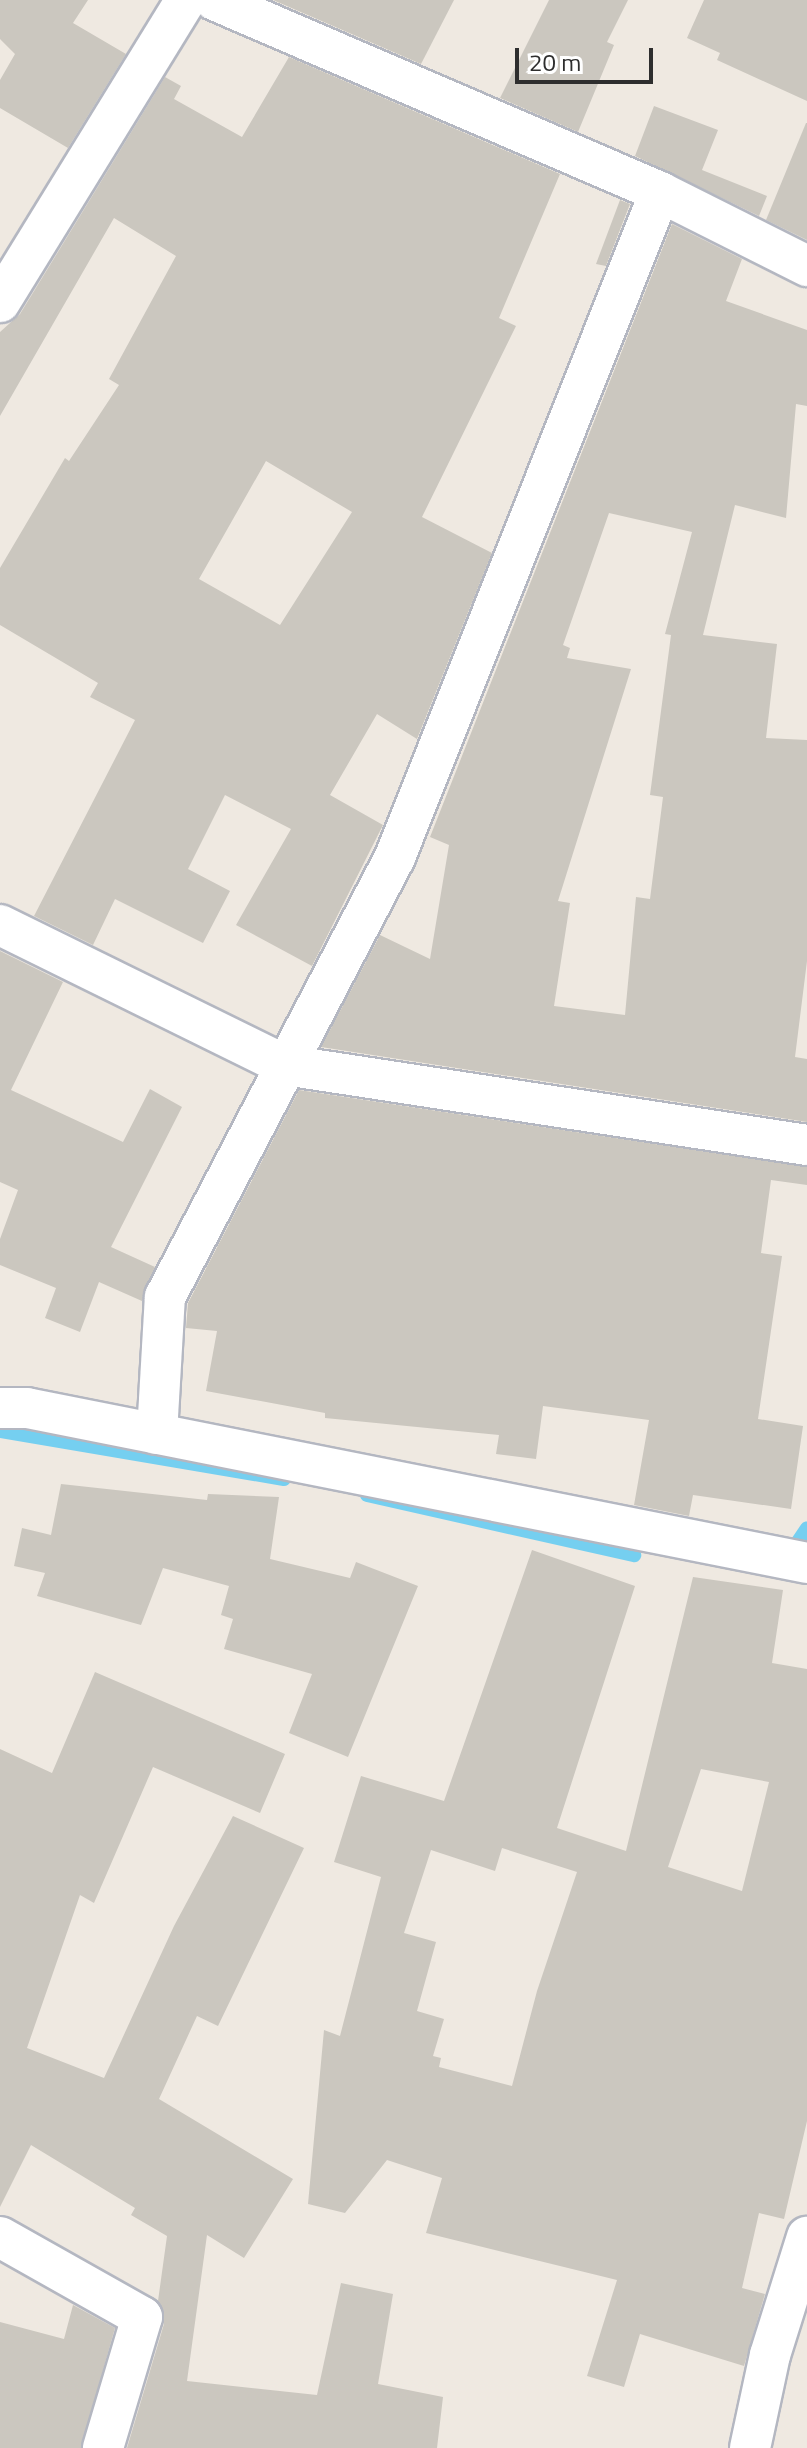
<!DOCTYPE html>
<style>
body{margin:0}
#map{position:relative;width:807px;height:2448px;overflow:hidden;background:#efe9e1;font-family:"Titillium Web",sans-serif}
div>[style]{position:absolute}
.stream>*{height:14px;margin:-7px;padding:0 7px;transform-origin:7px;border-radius:7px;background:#75cff0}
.building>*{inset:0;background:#cbc7bf}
.roads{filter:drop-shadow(2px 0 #b4b7c1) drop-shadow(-2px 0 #b4b7c1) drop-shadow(0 2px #b4b7c1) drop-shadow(0 -2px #b4b7c1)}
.street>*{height:40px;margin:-20px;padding:0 20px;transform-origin:20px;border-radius:20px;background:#fff}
span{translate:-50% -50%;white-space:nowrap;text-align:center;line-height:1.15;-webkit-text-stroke:8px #fff;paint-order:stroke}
.scale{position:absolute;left:515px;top:48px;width:138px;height:36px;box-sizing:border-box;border:4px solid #2e2e2e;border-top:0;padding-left:10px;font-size:24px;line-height:28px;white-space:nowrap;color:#2e2e2e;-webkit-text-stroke:6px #fff;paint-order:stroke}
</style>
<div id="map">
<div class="stream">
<i style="left:0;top:1431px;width:288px;rotate:9.6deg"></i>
<i style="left:367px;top:1495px;width:274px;rotate:12.7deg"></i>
<i style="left:789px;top:1555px;width:32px;rotate:-56deg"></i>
</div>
<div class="building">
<i style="clip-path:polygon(0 0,88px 0,73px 23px,126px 54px,68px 148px,0 108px,0 80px,15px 54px,0 39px)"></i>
<i style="clip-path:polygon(273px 0,454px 0,421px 64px)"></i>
<i style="clip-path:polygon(549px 0,628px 0,607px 42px,614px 45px,578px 132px,500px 98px)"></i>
<i style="clip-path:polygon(704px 0,807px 0,807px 101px,717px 60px,720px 53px,687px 38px)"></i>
<i style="clip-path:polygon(evenodd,289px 57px,560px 174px,499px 318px,516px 326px,422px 517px,492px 553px,417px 739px,377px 714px,330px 795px,383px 825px,312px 966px,236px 925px,291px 829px,225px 795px,188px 869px,230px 891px,203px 943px,115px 899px,93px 945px,34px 916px,135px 720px,90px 697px,98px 683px,0 625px,0 568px,65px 458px,69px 461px,119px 385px,109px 379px,176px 256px,114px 218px,0 416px,0 332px,20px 314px,165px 77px,181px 86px,174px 99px,242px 137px,289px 57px,266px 461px,352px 512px,280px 625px,199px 579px,266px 461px)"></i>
<i style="clip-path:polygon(654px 106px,718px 130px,702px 170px,767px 196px,759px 216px,635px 156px)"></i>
<i style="clip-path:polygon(806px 123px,807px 123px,807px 240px,766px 220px)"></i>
<i style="clip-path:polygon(620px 200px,630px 204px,606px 266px,596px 264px)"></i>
<i style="clip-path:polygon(evenodd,672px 224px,742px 259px,726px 301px,807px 330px,807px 406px,796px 404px,786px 518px,735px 505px,703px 635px,777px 644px,766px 738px,807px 740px,807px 961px,795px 1057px,807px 1059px,807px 1122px,321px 1047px,380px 935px,430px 959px,449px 845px,430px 837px,672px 224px,609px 513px,692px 532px,665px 634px,671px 635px,650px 795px,663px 797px,650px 899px,636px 897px,625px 1015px,554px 1006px,570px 903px,558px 901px,631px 669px,567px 658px,570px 648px,563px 645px,609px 513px)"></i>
<i style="clip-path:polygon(0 951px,63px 982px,11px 1090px,123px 1142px,150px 1089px,182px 1107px,111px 1247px,155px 1267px,142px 1301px,99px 1282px,80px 1332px,45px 1318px,56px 1288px,0 1265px,0 1239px,18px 1190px,0 1182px)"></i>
<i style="clip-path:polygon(299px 1090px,807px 1167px,807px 1185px,771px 1180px,761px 1253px,782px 1256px,758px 1419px,803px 1426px,791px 1509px,693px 1495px,689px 1516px,634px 1505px,649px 1420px,543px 1406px,536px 1459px,496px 1454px,499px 1435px,325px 1418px,325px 1413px,206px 1391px,217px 1331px,186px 1328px,188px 1303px)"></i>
<i style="clip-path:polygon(61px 1484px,207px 1500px,208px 1494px,279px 1497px,270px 1559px,350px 1578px,356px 1562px,418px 1586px,348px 1757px,289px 1733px,312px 1674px,224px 1649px,233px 1619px,221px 1615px,229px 1586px,163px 1568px,141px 1625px,37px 1596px,45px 1573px,14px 1566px,22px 1528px,51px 1535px)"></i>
<i style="clip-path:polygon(evenodd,532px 1550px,635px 1586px,557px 1828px,626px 1851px,693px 1577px,783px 1590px,772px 1663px,807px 1669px,807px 2121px,784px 2219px,759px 2213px,742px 2288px,765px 2294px,744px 2366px,640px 2334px,624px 2387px,587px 2376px,617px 2280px,426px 2233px,442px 2178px,387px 2160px,345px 2213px,308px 2204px,324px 2030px,340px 2036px,381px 1877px,334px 1862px,361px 1776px,444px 1801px,532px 1550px,701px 1769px,769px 1782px,742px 1891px,668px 1867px,701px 1769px,532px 1550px,502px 1848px,577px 1872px,537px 1991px,512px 2086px,439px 2067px,441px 2058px,433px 2056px,444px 2019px,417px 2011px,436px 1942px,404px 1933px,431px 1850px,495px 1871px,502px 1848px)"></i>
<i style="clip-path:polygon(95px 1672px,285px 1754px,260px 1813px,153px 1767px,94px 1903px,80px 1895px,27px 2048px,104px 2078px,174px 1926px,233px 1816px,304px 1848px,218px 2026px,197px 2016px,159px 2099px,293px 2179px,244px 2258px,207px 2235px,187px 2381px,317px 2395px,341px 2283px,393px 2294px,378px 2384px,443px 2397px,437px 2448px,127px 2448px,164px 2324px,158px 2301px,167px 2236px,131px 2215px,135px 2208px,31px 2145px,0 2207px,0 1749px,52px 1773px)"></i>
<i style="clip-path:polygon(73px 2305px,115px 2328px,81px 2448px,0 2448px,0 2322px,64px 2339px)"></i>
</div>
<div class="roads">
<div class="street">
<i style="left:660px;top:192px;width:165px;rotate:26.7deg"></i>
<i style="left:0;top:302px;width:355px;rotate:-58.4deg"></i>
<i style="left:0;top:925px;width:318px;rotate:26.2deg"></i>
<i style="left:285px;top:1065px;width:528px;rotate:8.71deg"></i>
<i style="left:0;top:1408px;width:27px"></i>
<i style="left:27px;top:1408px;width:795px;rotate:11.24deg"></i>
<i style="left:157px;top:1434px;width:137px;rotate:-86.7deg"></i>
<i style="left:165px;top:1297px;width:496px;rotate:-62.4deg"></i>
<i style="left:395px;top:857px;width:716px;rotate:-68.27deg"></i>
<i style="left:660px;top:192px;width:485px;rotate:-156.7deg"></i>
<i style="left:0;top:2237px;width:163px;rotate:29.4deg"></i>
<i style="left:142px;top:2317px;width:137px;rotate:106.6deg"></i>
<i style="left:750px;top:2448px;width:95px;rotate:-77.9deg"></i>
<i style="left:770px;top:2355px;width:124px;rotate:-72.6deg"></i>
</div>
</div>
<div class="scale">20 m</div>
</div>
